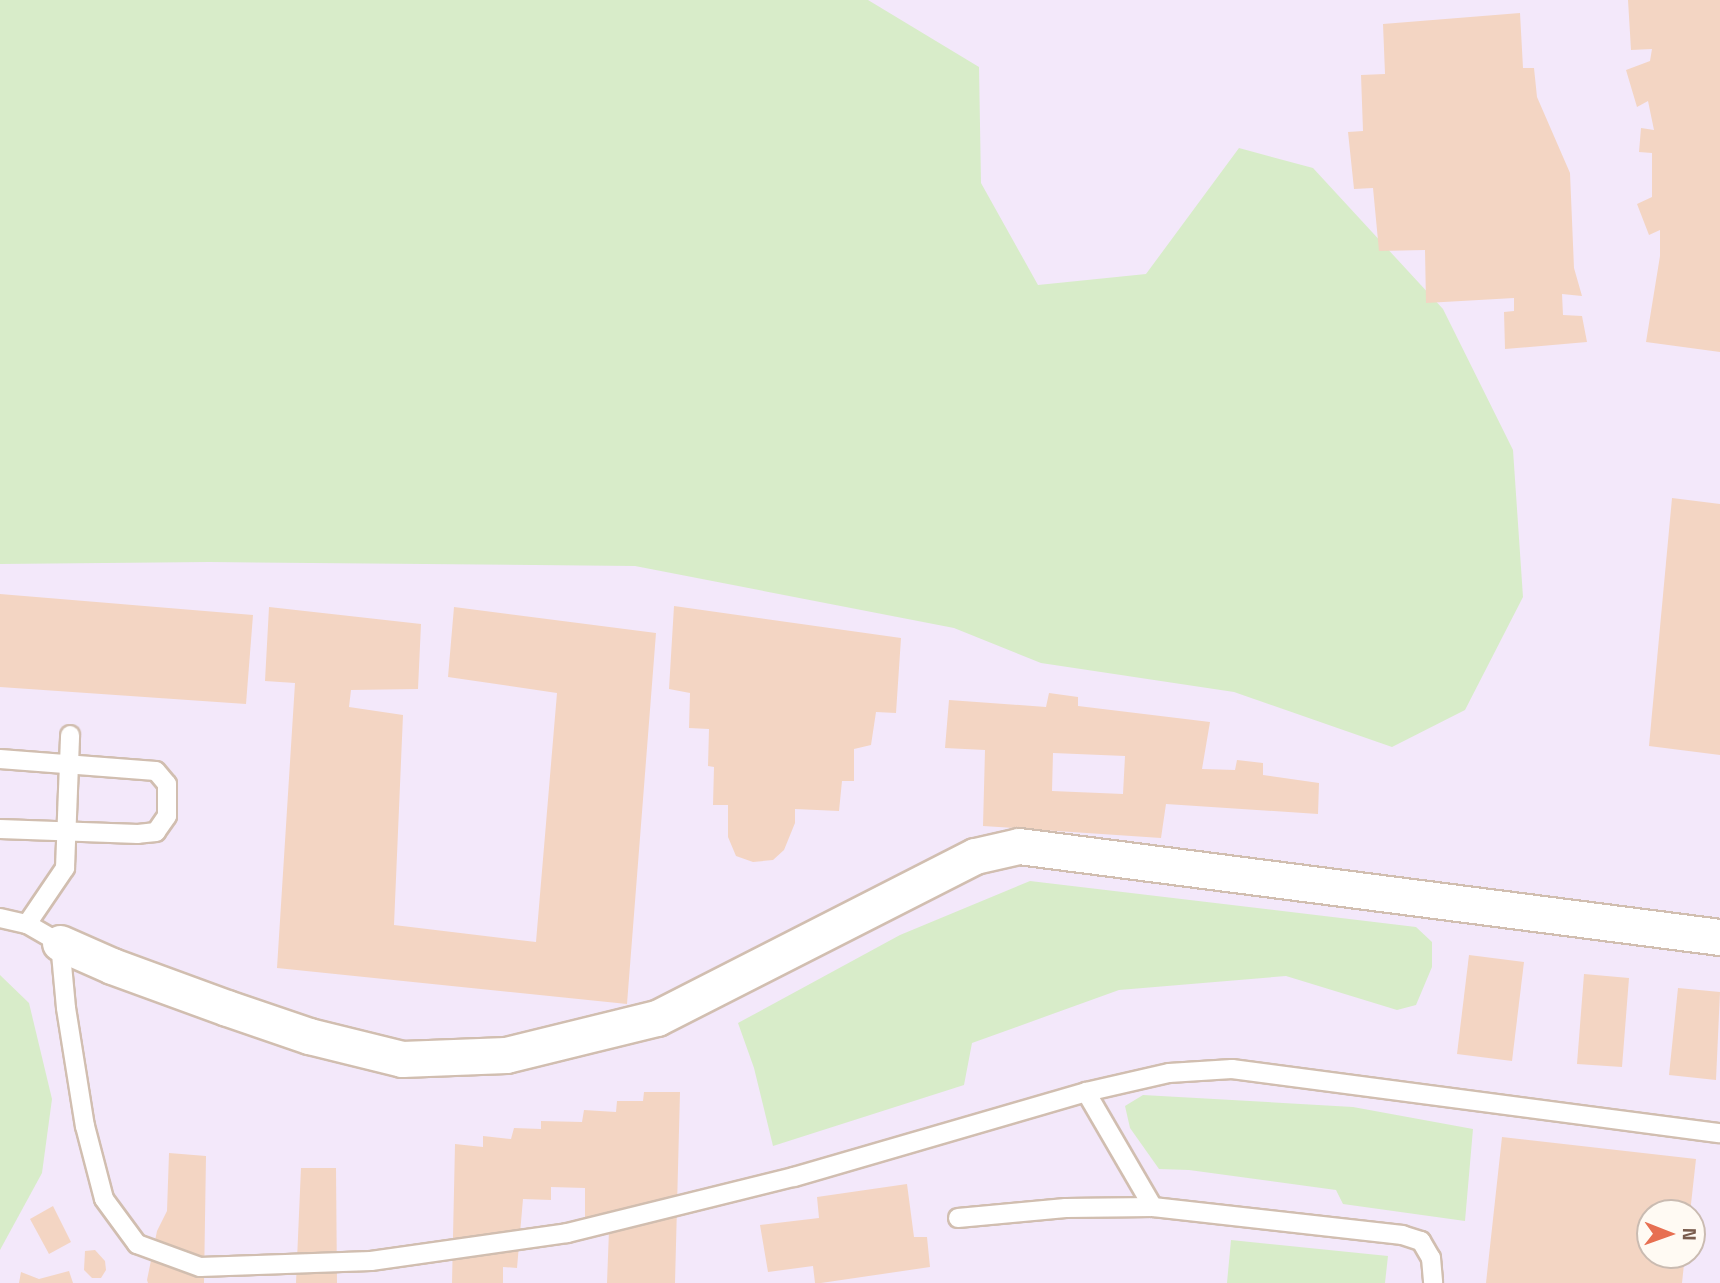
<!DOCTYPE html>
<style>
body{margin:0}
#map{position:relative;width:1720px;height:1283px;overflow:hidden;background:#fdf6ec;font-family:"Titillium Web",sans-serif}
div>[style]{position:absolute}
.education>*{inset:0;background:#f3e8fa}
.green>*{inset:0;background:#d8ecc9}
.building>*{inset:0;background:#f3d5c3}
.roads{filter:drop-shadow(2px 0 #d1beb0) drop-shadow(-2px 0 #d1beb0) drop-shadow(0 2px #d1beb0) drop-shadow(0 -2px #d1beb0)}
.lane>*{height:18px;margin:-9px;padding:0 9px;transform-origin:9px;border-radius:9px;background:#fff}
.street>*{height:35px;margin:-17.5px;padding:0 17.5px;transform-origin:17.5px;border-radius:17.5px;background:#fff}
span{translate:-50% -50%;white-space:nowrap;text-align:center;line-height:1.15;-webkit-text-stroke:5px #fffaf3;paint-order:stroke}
.north{position:absolute;left:1636px;top:1199px;width:70px;height:70px;box-sizing:border-box;background:#fffaf3;border:2px solid #cabbb1;border-radius:50%;rotate:91deg;font-size:19px;font-weight:700;line-height:28px;text-align:center;color:#7a5c4d}
.north::after{content:'';display:block;margin:auto;width:24px;height:32px;background:#e76f51;clip-path:polygon(50% 0,100% 100%,50% 72%,0 100%)}
</style>
<div id="map">
<div class="education">
<i style="clip-path:polygon(evenodd,518px 0,1720px 0,1720px 1283px,0 1283px,0 495px,518px 0,1650px 1213px,1692px 1213px,1692px 1255px,1650px 1255px,1650px 1213px)"></i>
</div>
<div class="green">
<i style="clip-path:polygon(0 0,868px 0,979px 67px,981px 183px,1038px 285px,1146px 274px,1239px 148px,1313px 168px,1443px 309px,1513px 450px,1523px 597px,1465px 710px,1392px 747px,1234px 692px,1041px 663px,954px 628px,635px 566px,209px 562px,0 564px)"></i>
<i style="clip-path:polygon(1030px 881px,1416px 927px,1432px 942px,1432px 967px,1416px 1005px,1397px 1010px,1286px 976px,1119px 990px,972px 1043px,964px 1085px,773px 1146px,754px 1068px,738px 1023px,900px 935px)"></i>
<i style="clip-path:polygon(0 975px,29px 1003px,52px 1099px,42px 1173px,0 1250px)"></i>
<i style="clip-path:polygon(1143px 1095px,1353px 1107px,1473px 1129px,1465px 1221px,1343px 1204px,1336px 1190px,1189px 1170px,1159px 1169px,1130px 1128px,1125px 1106px)"></i>
<i style="clip-path:polygon(1231px 1240px,1388px 1256px,1385px 1283px,1227px 1283px)"></i>
</div>
<div class="building">
<i style="clip-path:polygon(1628px 0,1720px 0,1720px 352px,1646px 342px,1660px 256px,1660px 230px,1649px 235px,1637px 204px,1652px 197px,1652px 153px,1639px 152px,1641px 128px,1654px 130px,1648px 101px,1637px 107px,1626px 70px,1650px 61px,1652px 49px,1631px 50px)"></i>
<i style="clip-path:polygon(1520px 13px,1523px 68px,1534px 68px,1537px 97px,1570px 173px,1574px 268px,1582px 296px,1562px 294px,1563px 315px,1582px 316px,1587px 342px,1505px 349px,1504px 312px,1514px 311px,1514px 298px,1426px 303px,1425px 250px,1379px 251px,1373px 188px,1354px 189px,1348px 132px,1363px 131px,1361px 75px,1385px 74px,1383px 24px)"></i>
<i style="clip-path:polygon(1672px 498px,1720px 504px,1720px 755px,1649px 746px)"></i>
<i style="clip-path:polygon(0 594px,253px 615px,246px 704px,0 687px)"></i>
<i style="clip-path:polygon(674px 606px,901px 638px,896px 713px,876px 712px,871px 745px,854px 749px,854px 781px,842px 781px,839px 811px,795px 809px,795px 823px,784px 850px,773px 860px,753px 862px,736px 856px,728px 837px,728px 805px,713px 805px,714px 767px,708px 766px,709px 729px,689px 728px,690px 693px,669px 689px)"></i>
<i style="clip-path:polygon(269px 607px,421px 624px,418px 689px,351px 690px,349px 707px,403px 715px,394px 925px,536px 942px,557px 693px,448px 677px,454px 607px,656px 633px,627px 1004px,277px 968px,295px 683px,265px 681px)"></i>
<i style="clip-path:polygon(evenodd,1049px 693px,1078px 697px,1078px 706px,1210px 722px,1202px 769px,1235px 770px,1237px 760px,1263px 763px,1263px 775px,1319px 783px,1318px 814px,1166px 804px,1161px 838px,983px 826px,985px 750px,945px 748px,949px 700px,1046px 707px,1049px 693px,1053px 753px,1125px 756px,1123px 794px,1052px 791px,1053px 753px)"></i>
<i style="clip-path:polygon(1469px 955px,1524px 962px,1512px 1061px,1457px 1054px)"></i>
<i style="clip-path:polygon(1584px 974px,1629px 978px,1622px 1067px,1577px 1064px)"></i>
<i style="clip-path:polygon(1678px 988px,1720px 992px,1716px 1080px,1669px 1075px)"></i>
<i style="clip-path:polygon(644px 1092px,680px 1092px,675px 1283px,607px 1283px,609px 1230px,585px 1231px,585px 1188px,551px 1187px,551px 1200px,523px 1199px,517px 1268px,503px 1267px,503px 1283px,452px 1283px,455px 1144px,483px 1147px,483px 1136px,511px 1139px,514px 1128px,541px 1129px,541px 1121px,582px 1122px,584px 1110px,616px 1112px,617px 1101px,643px 1101px)"></i>
<i style="clip-path:polygon(1502px 1137px,1696px 1159px,1690px 1213px,1650px 1213px,1650px 1255px,1685px 1255px,1682px 1283px,1486px 1283px)"></i>
<i style="clip-path:polygon(169px 1153px,206px 1156px,204px 1283px,148px 1283px,147px 1280px,157px 1231px,167px 1211px)"></i>
<i style="clip-path:polygon(301px 1168px,336px 1168px,337px 1283px,296px 1283px)"></i>
<i style="clip-path:polygon(907px 1184px,914px 1237px,927px 1237px,930px 1267px,821px 1283px,815px 1283px,813px 1266px,768px 1272px,760px 1225px,819px 1218px,817px 1197px)"></i>
<i style="clip-path:polygon(53px 1206px,71px 1242px,49px 1254px,30px 1219px)"></i>
<i style="clip-path:polygon(95px 1250px,105px 1261px,106px 1270px,101px 1278px,92px 1278px,84px 1270px,85px 1251px)"></i>
<i style="clip-path:polygon(69px 1271px,73px 1283px,19px 1283px,21px 1272px,39px 1279px)"></i>
</div>
<div class="roads">
<div class="lane">
<i style="left:0;top:759px;width:156px;rotate:4.4deg"></i>
<i style="left:156px;top:771px;width:17px;rotate:50deg"></i>
<i style="left:167px;top:784px;width:32px;rotate:90deg"></i>
<i style="left:167px;top:816px;width:19px;rotate:125deg"></i>
<i style="left:156px;top:832px;width:18px;rotate:174deg"></i>
<i style="left:138px;top:834px;width:138px;rotate:-177.9deg"></i>
<i style="left:0;top:918px;width:28px;rotate:13deg"></i>
<i style="left:27px;top:924px;width:38px;rotate:30deg"></i>
<i style="left:60px;top:943px;width:65px;rotate:84.7deg"></i>
<i style="left:66px;top:1008px;width:120px;rotate:80.9deg"></i>
<i style="left:85px;top:1126px;width:75px;rotate:75.4deg"></i>
<i style="left:104px;top:1199px;width:56px;rotate:53.7deg"></i>
<i style="left:137px;top:1244px;width:67px;rotate:20.1deg"></i>
<i style="left:200px;top:1267px;width:171px;rotate:-2deg"></i>
<i style="left:371px;top:1261px;width:198px;rotate:-8.1deg"></i>
<i style="left:567px;top:1233px;width:234px;rotate:-13.9deg"></i>
<i style="left:794px;top:1177px;width:304px;rotate:-16.2deg"></i>
<i style="left:1086px;top:1092px;width:85px;rotate:-12.9deg"></i>
<i style="left:1169px;top:1073px;width:63px;rotate:-3.6deg"></i>
<i style="left:1232px;top:1069px;width:492px;rotate:7.5deg"></i>
<i style="left:27px;top:924px;width:68px;rotate:-55.8deg"></i>
<i style="left:65px;top:868px;width:133px;rotate:-87.8deg"></i>
<i style="left:1086px;top:1092px;width:133px;rotate:59.8deg"></i>
<i style="left:1153px;top:1207px;width:251px;rotate:6.4deg"></i>
<i style="left:1402px;top:1235px;width:20px;rotate:18deg"></i>
<i style="left:1421px;top:1241px;width:20px;rotate:60deg"></i>
<i style="left:1431px;top:1258px;width:25px;rotate:85deg"></i>
<i style="left:958px;top:1218px;width:108px;rotate:-5.3deg"></i>
<i style="left:1066px;top:1208px;width:87px;rotate:-0.7deg"></i>
</div>
<div class="street">
<i style="left:60px;top:943px;width:57px;rotate:23.9deg"></i>
<i style="left:112px;top:966px;width:122px;rotate:20.1deg"></i>
<i style="left:227px;top:1008px;width:87px;rotate:18.9deg"></i>
<i style="left:309px;top:1036px;width:96px;rotate:13.9deg"></i>
<i style="left:402px;top:1059px;width:104px;rotate:-2.2deg"></i>
<i style="left:506px;top:1055px;width:155px;rotate:-13.8deg"></i>
<i style="left:657px;top:1018px;width:357px;rotate:-27deg"></i>
<i style="left:975px;top:856px;width:45px;rotate:-12.8deg"></i>
<i style="left:1019px;top:846px;width:707px;rotate:7.4deg"></i>
</div>
</div>
<div class="north">N</div>
</div>
